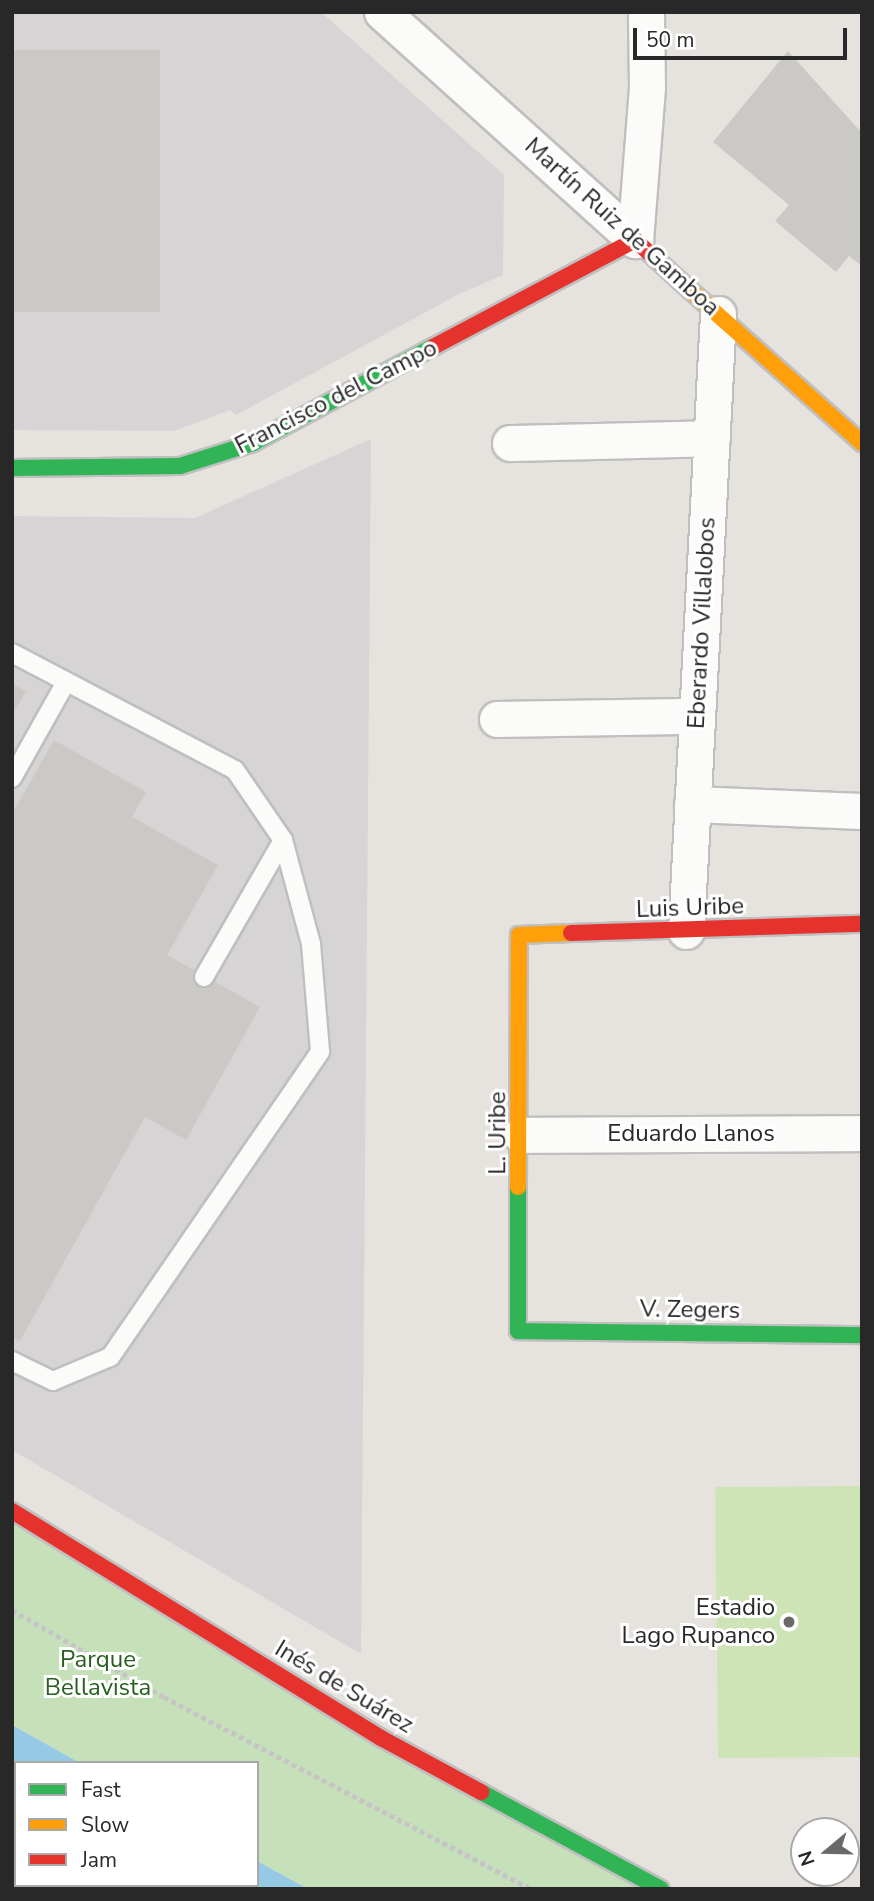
<!DOCTYPE html>
<meta charset="utf-8">
<style>
body{margin:0}
#map{position:relative;width:874px;height:1901px;overflow:hidden;background:#e6e3de;font-family:"Nunito Sans",sans-serif}
div>[style]{position:absolute}
.industrial>*{inset:0;background:#d7d4d5}
.green>*{inset:0;background:#c6e0b9}
.pitch>*{inset:0;background:#cfe4b6}
.water>*{inset:0;background:#96cae4}
.building>*{inset:0;background:#cbc9c5}
.path>*{height:4.5px;margin-top:-2.25px;transform-origin:0;background:repeating-linear-gradient(90deg,#c6c5c5 0 5px,transparent 0 8.5px)}
.roads{filter:drop-shadow(2px 0 #c0bfbf) drop-shadow(-2px 0 #c0bfbf) drop-shadow(0 2px #c0bfbf) drop-shadow(0 -2px #c0bfbf)}
.lane>*{height:18px;margin:-9px;padding:0 9px;transform-origin:9px;border-radius:9px;background:#fbfbfa}
.street>*{height:35px;margin:-17.5px;padding:0 17.5px;transform-origin:17.5px;border-radius:17.5px;background:#fbfbfa}
.fast>*{height:16px;margin:-8px;padding:0 8px;transform-origin:8px;border-radius:8px;background:#30b455}
.slow>*{height:16px;margin:-8px;padding:0 8px;transform-origin:8px;border-radius:8px;background:#ff9f0a}
.jam>*{height:16px;margin:-8px;padding:0 8px;transform-origin:8px;border-radius:8px;background:#e5322d}
.dots>*{width:19px;height:19px;translate:-50% -50%;box-sizing:border-box;border:4px solid #fff;border-radius:50%}
span{translate:-50% -50%;white-space:nowrap;text-align:center;line-height:1.15;-webkit-text-stroke:6px #fff;paint-order:stroke}
.street-label{font-size:24px;color:#282828}
.poi-label{font-size:24px;color:#282828}
.right{translate:-100% -50%;text-align:right}
.park-label{font-size:24px;color:#27601e}
.frame{position:absolute;inset:0;border:14px solid #282828;pointer-events:none}
.legend{position:absolute;left:14px;top:1761px;width:245px;height:126px;box-sizing:border-box;background:#fff;border:2px solid #a9a9a9;margin:0;padding:9px 12px;list-style:none;font-size:21px;color:#282828}
.legend li{display:flex;align-items:center;gap:14px;height:35px}
.legend b{width:35px;border:2px solid #a9a9a9}
.north{position:absolute;left:790px;top:1817px;width:70px;height:70px;box-sizing:border-box;background:#fff;border:2px solid #a9a9a9;border-radius:50%;rotate:251deg;font-size:19px;font-weight:700;line-height:28px;text-align:center;color:#282828}
.north::after{content:'';display:block;margin:auto;width:24px;height:32px;background:#6a6968;clip-path:polygon(50% 0,100% 100%,50% 72%,0 100%)}
.scale{position:absolute;left:633px;top:28px;width:214px;height:32px;box-sizing:border-box;border:4px solid #282828;border-top:0;padding-left:9px;font-size:21px;line-height:24px;white-space:nowrap;color:#282828;-webkit-text-stroke:5px #fff;paint-order:stroke}
</style>
<div id="map">
<div class="industrial">
<i style="clip-path:polygon(12px 12px,321px 12px,504px 175px,503px 275px,459px 294px,236px 415px,230px 410px,174px 431px,12px 430px)"></i>
<i style="clip-path:polygon(371px 439px,361px 1654px,12px 1450px,12px 516px,195px 518px)"></i>
</div>
<div class="green">
<i style="clip-path:polygon(12px 1521px,646px 1889px,308px 1889px,257px 1861px,257px 1763px,80px 1763px,12px 1725px)"></i>
</div>
<div class="pitch">
<i style="clip-path:polygon(862px 1486px,862px 1757px,718px 1758px,715px 1487px)"></i>
</div>
<div class="water">
<i style="clip-path:polygon(12px 1725px,80px 1763px,16px 1763px,16px 1885px,257px 1885px,257px 1861px,308px 1889px,12px 1889px)"></i>
</div>
<div class="building">
<i style="clip-path:polygon(12px 50px,160px 50px,160px 312px,12px 312px)"></i>
<i style="clip-path:polygon(788px 51px,862px 133px,862px 266px,849px 256px,836px 272px,775px 221px,789px 205px,713px 142px)"></i>
<i style="clip-path:polygon(12px 683px,26px 692px,12px 715px)"></i>
<i style="clip-path:polygon(54px 740px,146px 792px,132px 817px,218px 865px,167px 955px,260px 1007px,186px 1140px,145px 1117px,20px 1341px,12px 1337px,12px 814px)"></i>
</div>
<div class="path">
<i style="left:12px;top:1610px;width:175px;rotate:29.8deg"></i>
<i style="left:164px;top:1697px;width:414px;rotate:27.6deg"></i>
</div>
<div class="roads">
<div class="lane">
<i style="left:12px;top:653px;width:252px;rotate:27.7deg"></i>
<i style="left:235px;top:770px;width:85px;rotate:55.6deg"></i>
<i style="left:283px;top:840px;width:108px;rotate:74.9deg"></i>
<i style="left:311px;top:944px;width:108px;rotate:85.2deg"></i>
<i style="left:320px;top:1052px;width:370px;rotate:124.5deg"></i>
<i style="left:110px;top:1357px;width:62px;rotate:157.2deg"></i>
<i style="left:53px;top:1381px;width:46px;rotate:-154deg"></i>
<i style="left:12px;top:778px;width:110px;rotate:-60.6deg"></i>
<i style="left:204px;top:977px;width:158px;rotate:-60deg"></i>
</div>
<div class="street">
<i style="left:382px;top:12px;width:341px;rotate:42deg"></i>
<i style="left:635px;top:240px;width:153px;rotate:-85.5deg"></i>
<i style="left:647px;top:87px;width:75px;rotate:-90.8deg"></i>
<i style="left:510px;top:443px;width:202px;rotate:-1.4deg"></i>
<i style="left:497px;top:719px;width:200px;rotate:-0.9deg"></i>
<i style="left:692px;top:804px;width:170px;rotate:2.4deg"></i>
<i style="left:686px;top:931px;width:618px;rotate:-87.03deg"></i>
<i style="left:521px;top:1135px;width:341px;rotate:-0.3deg"></i>
</div>
<div class="fast">
<i style="left:12px;top:468px;width:168px;rotate:-0.7deg"></i>
<i style="left:180px;top:466px;width:77px;rotate:-17.5deg"></i>
<i style="left:253px;top:443px;width:204px;rotate:-28.1deg"></i>
<i style="left:518px;top:1187px;width:144px;rotate:90deg"></i>
<i style="left:518px;top:1331px;width:344px;rotate:0.7deg"></i>
<i style="left:481px;top:1792px;width:204px;rotate:28.3deg"></i>
</div>
<div class="slow">
<i style="left:680px;top:281px;width:244px;rotate:41.7deg"></i>
<i style="left:518px;top:1187px;width:252px;rotate:-89.8deg"></i>
<i style="left:519px;top:935px;width:52px;rotate:-2.2deg"></i>
</div>
<div class="jam">
<i style="left:433px;top:347px;width:229px;rotate:-27.9deg"></i>
<i style="left:635px;top:240px;width:61px;rotate:42.3deg"></i>
<i style="left:571px;top:933px;width:291px;rotate:-1.8deg"></i>
<i style="left:12px;top:1511px;width:433px;rotate:31.6deg"></i>
<i style="left:381px;top:1738px;width:114px;rotate:28.4deg"></i>
</div>
</div>
<div class="dots">
<i style="left:789px;top:1622px;background:#6a6968"></i>
</div>
<div class="street-label">
<span style="left:622px;top:227px;rotate:42deg">Martín Ruiz de Gamboa</span>
<span style="left:336px;top:397px;rotate:-27deg">Francisco del Campo</span>
<span style="left:702px;top:623px;rotate:-87deg">Eberardo Villalobos</span>
<span style="left:690px;top:908px;rotate:-2deg">Luis Uribe</span>
<span style="left:498px;top:1133px;rotate:-90deg">L. Uribe</span>
<span style="left:691px;top:1134px">Eduardo Llanos</span>
<span style="left:690px;top:1310px;rotate:1deg">V. Zegers</span>
<span style="left:344px;top:1687px;rotate:31deg">Inés de Suárez</span>
</div>
<div class="poi-label">
<span class="right" style="left:775px;top:1622px">Estadio<br>Lago Rupanco</span>
</div>
<div class="park-label">
<span style="left:98px;top:1674px">Parque<br>Bellavista</span>
</div>
<div class="frame"></div>
<ul class="legend">
<li><b style="height:9px;background:#30b455"></b>Fast</li>
<li><b style="height:9px;background:#ff9f0a"></b>Slow</li>
<li><b style="height:9px;background:#e5322d"></b>Jam</li>
</ul>
<div class="north">N</div>
<div class="scale">50 m</div>
</div>
